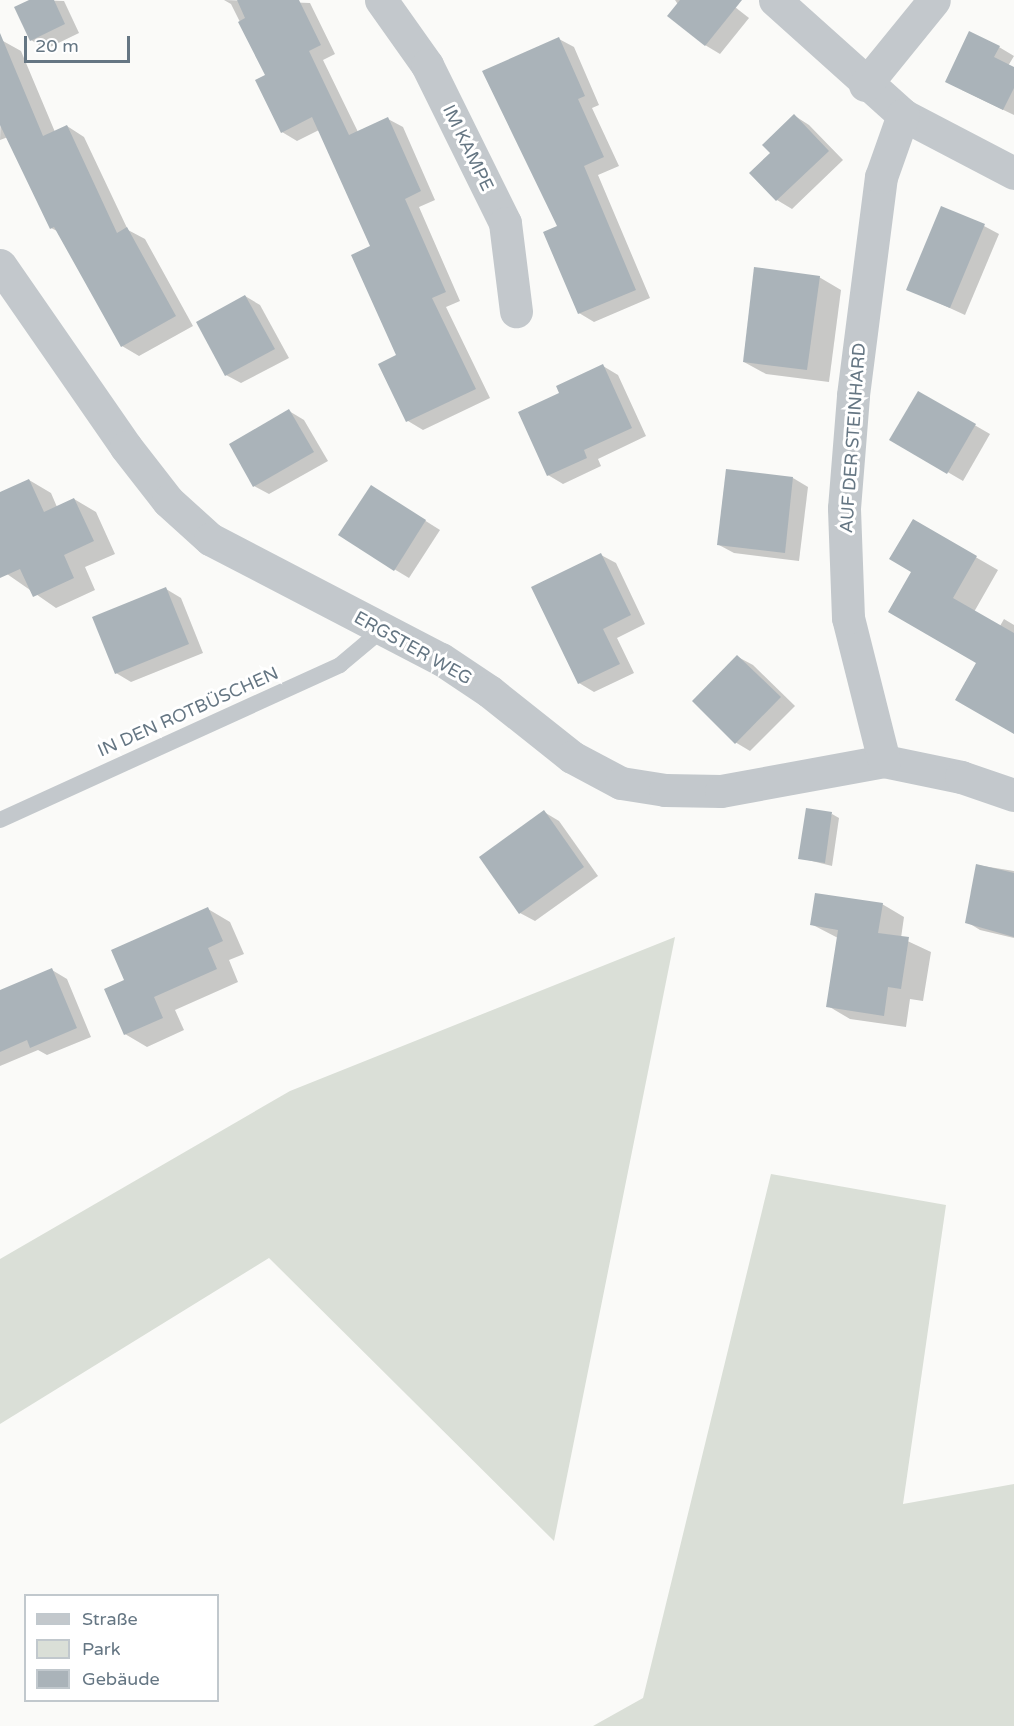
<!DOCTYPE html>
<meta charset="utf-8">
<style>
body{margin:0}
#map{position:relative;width:1014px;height:1726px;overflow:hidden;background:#fafaf8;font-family:"Varela Round",sans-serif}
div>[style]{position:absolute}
.green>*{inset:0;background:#dadfd7}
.shadow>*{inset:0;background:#0003}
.building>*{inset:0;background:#aab3b9}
.lane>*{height:16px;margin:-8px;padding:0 8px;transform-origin:8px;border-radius:8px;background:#c3c8cc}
.street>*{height:33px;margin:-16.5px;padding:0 16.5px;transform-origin:16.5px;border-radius:16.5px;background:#c3c8cc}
span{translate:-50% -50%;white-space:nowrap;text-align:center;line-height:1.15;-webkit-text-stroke:6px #fff;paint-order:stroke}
.street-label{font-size:18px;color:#657683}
.legend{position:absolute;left:24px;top:1594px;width:195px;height:108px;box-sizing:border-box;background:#fff;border:2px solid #c1c8cd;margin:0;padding:8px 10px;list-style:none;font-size:18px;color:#657683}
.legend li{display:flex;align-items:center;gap:12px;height:30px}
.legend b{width:30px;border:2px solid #c1c8cd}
.scale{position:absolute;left:24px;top:36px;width:106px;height:27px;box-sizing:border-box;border:3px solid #657683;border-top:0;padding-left:8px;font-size:18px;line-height:21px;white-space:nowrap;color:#657683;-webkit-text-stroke:4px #fff;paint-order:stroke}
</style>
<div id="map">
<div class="green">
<i style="clip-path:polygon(675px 937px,554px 1541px,269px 1258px,0 1424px,0 1259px,290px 1091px)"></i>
<i style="clip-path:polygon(771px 1174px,946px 1205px,903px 1504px,1014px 1484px,1014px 1726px,593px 1726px,643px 1698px)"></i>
</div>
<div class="shadow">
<i style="clip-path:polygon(33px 0,64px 1px,79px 33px,46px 49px,31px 40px)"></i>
<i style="clip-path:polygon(224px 0,310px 3px,335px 54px,323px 60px,358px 132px,388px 119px,403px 127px,435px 200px,419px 207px,460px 301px,446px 307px,490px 398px,423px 430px,408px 421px,398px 356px,372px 247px,319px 130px,297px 141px,282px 132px,267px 76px,231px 4px)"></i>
<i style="clip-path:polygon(675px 0,726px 0,749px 18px,720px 54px,705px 45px)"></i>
<i style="clip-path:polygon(559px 39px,574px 47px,599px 105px,592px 108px,619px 166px,598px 175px,650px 298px,594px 322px,579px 313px,559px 227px)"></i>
<i style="clip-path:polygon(3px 41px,21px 51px,55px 132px,67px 126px,84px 137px,128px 230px,145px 239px,193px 326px,139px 356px,122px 346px,59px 232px,51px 228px,8px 137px,0 140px)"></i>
<i style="clip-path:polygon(999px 47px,1014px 56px,1008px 66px,1014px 69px,1014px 115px,962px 90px)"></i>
<i style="clip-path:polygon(795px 116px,809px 125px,843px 160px,792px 209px,777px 200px,751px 173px,772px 153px)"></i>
<i style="clip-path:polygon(984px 226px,999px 234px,965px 315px,908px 289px)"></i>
<i style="clip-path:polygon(819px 277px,841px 290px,829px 382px,766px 374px,744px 362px)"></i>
<i style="clip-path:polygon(245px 296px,260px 305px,289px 358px,241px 383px,226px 375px)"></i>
<i style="clip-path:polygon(603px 366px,618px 375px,646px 436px,598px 459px,601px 466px,563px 484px,548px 475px,561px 394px)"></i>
<i style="clip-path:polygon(919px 393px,990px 434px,963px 481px,891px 439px)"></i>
<i style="clip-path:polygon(289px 411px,304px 420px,328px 461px,269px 494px,254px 486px)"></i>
<i style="clip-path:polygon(793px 478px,808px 487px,799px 561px,734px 553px,719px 545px)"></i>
<i style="clip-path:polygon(29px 480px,51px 493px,57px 507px,74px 499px,96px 512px,115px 554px,85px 567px,95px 590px,56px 608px,7px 574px,0 558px,0 493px)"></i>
<i style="clip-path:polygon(386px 496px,440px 530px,409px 578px,394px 569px)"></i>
<i style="clip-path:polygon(913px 521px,998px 570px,974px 612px,1000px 626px,1004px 619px,1014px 625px,1014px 732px,978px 663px,913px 571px)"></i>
<i style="clip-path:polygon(601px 555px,616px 563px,645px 624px,617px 638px,634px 673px,594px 692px,579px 683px)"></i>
<i style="clip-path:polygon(166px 589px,181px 598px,203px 653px,131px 682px,116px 673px)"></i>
<i style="clip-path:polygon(738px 657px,753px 665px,795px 706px,750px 751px,735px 742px)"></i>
<i style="clip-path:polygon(544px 812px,559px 821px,598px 876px,535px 921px,520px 913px)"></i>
<i style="clip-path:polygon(832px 814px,839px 818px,832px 866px,800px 858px)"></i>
<i style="clip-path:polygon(977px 865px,1014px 871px,1014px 938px,980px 930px,967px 922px)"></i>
<i style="clip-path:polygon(882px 904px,904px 917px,901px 938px,931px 952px,923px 1001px,910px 999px,906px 1027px,850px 1019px,828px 1006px,838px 938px,811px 924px)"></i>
<i style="clip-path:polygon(208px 909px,230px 922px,244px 954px,229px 960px,238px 982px,175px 1010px,184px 1030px,147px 1047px,125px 1034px,126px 981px)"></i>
<i style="clip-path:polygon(52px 970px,67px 979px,91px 1037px,47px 1055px,38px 1050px,0 1066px,0 1000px)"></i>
</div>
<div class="building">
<i style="clip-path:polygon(29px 0,54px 0,65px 24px,30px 41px,14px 7px)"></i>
<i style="clip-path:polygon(237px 0,299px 0,321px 45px,309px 51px,349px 135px,388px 117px,421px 191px,405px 199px,446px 292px,432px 298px,476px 389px,406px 422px,378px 364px,396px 355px,351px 255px,370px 246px,312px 117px,281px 133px,255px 80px,265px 75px,238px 22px,245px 18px)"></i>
<i style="clip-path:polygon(680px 0,742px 0,705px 46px,667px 16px)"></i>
<i style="clip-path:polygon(969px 31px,1000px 46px,994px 57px,1014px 67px,1014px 88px,1003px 110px,945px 82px)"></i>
<i style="clip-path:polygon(0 33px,43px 136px,67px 125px,117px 233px,127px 227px,176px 316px,121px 347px,54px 227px,50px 229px,0 125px)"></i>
<i style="clip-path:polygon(559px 37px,585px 96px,578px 99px,604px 157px,584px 166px,636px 290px,578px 314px,543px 232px,557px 226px,482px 71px)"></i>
<i style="clip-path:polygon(794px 114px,829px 151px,776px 201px,749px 173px,770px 153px,762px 145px)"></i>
<i style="clip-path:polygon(941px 206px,985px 224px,950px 308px,906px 290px)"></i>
<i style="clip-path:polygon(754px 267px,820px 276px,807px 370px,743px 362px)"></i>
<i style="clip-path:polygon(245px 295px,275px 349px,225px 376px,196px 322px)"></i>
<i style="clip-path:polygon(603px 364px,632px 428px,584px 450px,587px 458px,547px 476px,518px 412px,559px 393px,556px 386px)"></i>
<i style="clip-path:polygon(918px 391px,976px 424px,947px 474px,889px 440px)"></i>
<i style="clip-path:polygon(289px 409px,314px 452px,253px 487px,229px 444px)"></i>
<i style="clip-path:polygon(726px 469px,793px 477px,785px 553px,717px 545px)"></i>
<i style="clip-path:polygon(29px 479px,44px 512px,74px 498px,94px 541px,64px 555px,74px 578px,33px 597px,20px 569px,0 578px,0 492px)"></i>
<i style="clip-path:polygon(371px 485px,426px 520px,394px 571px,338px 535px)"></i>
<i style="clip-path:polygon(913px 519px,977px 556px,953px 598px,1014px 633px,1014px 734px,955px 700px,976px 663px,888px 612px,911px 572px,889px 559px)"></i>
<i style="clip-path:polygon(601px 553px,631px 615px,603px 629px,620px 664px,578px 684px,531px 587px)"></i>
<i style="clip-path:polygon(166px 587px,189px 644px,115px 674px,92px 617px)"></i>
<i style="clip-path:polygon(737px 655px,781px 697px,735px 744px,692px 701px)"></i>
<i style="clip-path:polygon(806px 808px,832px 812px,825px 863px,798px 859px)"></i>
<i style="clip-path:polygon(544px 810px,584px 867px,519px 914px,479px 857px)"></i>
<i style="clip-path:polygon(976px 864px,1014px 873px,1014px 937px,965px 923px)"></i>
<i style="clip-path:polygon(815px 893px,883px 903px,878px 933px,909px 937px,901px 989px,888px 987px,884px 1016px,826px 1007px,838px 930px,810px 925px)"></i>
<i style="clip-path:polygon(208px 907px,223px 941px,208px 948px,217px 969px,154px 997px,163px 1018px,124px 1035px,104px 989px,124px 980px,111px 950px)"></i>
<i style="clip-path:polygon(52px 968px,77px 1028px,30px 1048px,27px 1040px,0 1052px,0 990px)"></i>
</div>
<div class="lane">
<i style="left:0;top:820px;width:374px;rotate:-24.5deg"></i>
<i style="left:340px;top:665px;width:57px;rotate:-40.1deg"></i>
</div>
<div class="street">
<i style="left:381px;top:0;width:80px;rotate:54.7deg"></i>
<i style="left:427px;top:65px;width:176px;rotate:63.7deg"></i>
<i style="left:505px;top:223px;width:89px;rotate:82.9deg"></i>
<i style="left:775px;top:0;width:172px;rotate:41.9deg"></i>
<i style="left:903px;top:115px;width:125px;rotate:27.6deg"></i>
<i style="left:865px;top:85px;width:109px;rotate:-50.9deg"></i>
<i style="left:0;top:265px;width:221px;rotate:55.3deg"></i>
<i style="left:126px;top:447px;width:68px;rotate:52.1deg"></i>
<i style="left:168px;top:501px;width:57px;rotate:42.1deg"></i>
<i style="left:210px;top:539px;width:260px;rotate:27.5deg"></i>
<i style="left:441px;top:659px;width:58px;rotate:33.7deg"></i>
<i style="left:489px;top:691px;width:106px;rotate:38.5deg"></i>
<i style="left:572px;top:757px;width:55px;rotate:28deg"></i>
<i style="left:621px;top:783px;width:45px;rotate:9deg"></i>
<i style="left:665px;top:790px;width:56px;rotate:1deg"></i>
<i style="left:721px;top:791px;width:166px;rotate:-10.4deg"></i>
<i style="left:884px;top:761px;width:79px;rotate:11.7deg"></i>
<i style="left:961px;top:777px;width:56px;rotate:18.8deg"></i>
<i style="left:884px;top:761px;width:147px;rotate:-104.1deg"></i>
<i style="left:848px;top:618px;width:110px;rotate:-92.1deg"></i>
<i style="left:844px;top:508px;width:113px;rotate:-85.4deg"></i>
<i style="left:853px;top:395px;width:220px;rotate:-82.7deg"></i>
<i style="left:881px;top:177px;width:66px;rotate:-70.5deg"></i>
</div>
<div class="street-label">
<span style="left:468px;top:148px;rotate:64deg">IM KAMPE</span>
<span style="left:853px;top:438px;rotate:-86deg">AUF DER STEINHARD</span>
<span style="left:413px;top:648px;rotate:29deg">ERGSTER WEG</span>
<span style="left:188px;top:712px;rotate:-24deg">IN DEN ROTBÜSCHEN</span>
</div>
<ul class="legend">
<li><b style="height:8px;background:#c3c8cc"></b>Straße</li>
<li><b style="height:16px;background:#dadfd7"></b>Park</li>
<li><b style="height:16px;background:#aab3b9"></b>Gebäude</li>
</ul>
<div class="scale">20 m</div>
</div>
